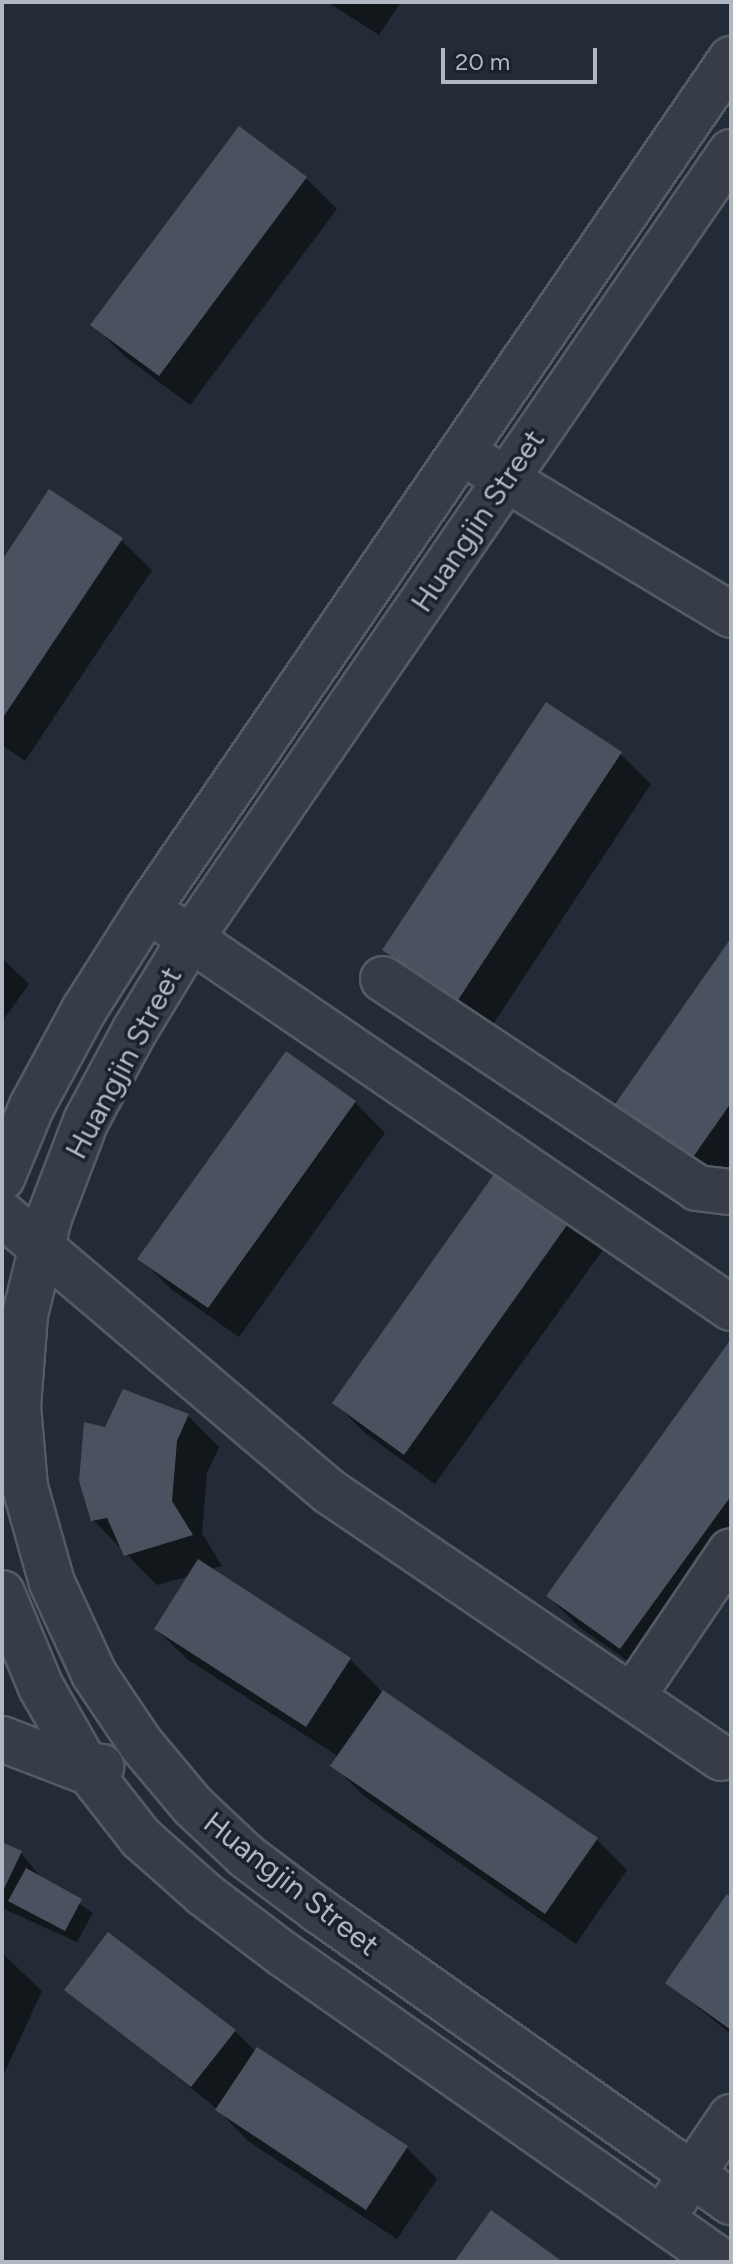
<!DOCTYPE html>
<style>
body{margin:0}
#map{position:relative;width:733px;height:2264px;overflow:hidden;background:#232b36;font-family:Figtree,sans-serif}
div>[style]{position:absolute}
.shadow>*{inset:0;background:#0007}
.building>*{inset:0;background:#4a525f}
.roads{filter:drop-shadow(2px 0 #545b64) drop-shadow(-2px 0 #545b64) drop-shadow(0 2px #545b64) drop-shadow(0 -2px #545b64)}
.minor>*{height:44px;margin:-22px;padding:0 22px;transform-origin:22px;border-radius:22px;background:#363d46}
span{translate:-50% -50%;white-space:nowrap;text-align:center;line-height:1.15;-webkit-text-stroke:7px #1c222b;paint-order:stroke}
.street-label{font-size:30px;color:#b1b8c3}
.frame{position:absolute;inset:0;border:4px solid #b1b8c3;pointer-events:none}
.scale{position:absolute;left:441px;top:48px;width:156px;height:36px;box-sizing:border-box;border:4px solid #b1b8c3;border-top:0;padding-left:10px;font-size:24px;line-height:28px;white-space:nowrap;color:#b1b8c3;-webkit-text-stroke:6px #1c222b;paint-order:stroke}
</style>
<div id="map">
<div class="shadow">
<i style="clip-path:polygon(327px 2px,401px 2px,379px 35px)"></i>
<i style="clip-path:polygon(239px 128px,306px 178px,337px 209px,190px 405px,123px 355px,93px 324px)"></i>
<i style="clip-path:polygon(121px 540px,152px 570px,25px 761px,2px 745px,2px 564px)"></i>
<i style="clip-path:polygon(620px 754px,651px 784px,490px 1029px,415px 981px,385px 950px)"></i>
<i style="clip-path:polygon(731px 942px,731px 1177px,722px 1189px,647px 1137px)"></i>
<i style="clip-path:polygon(2px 958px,29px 984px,2px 1022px)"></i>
<i style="clip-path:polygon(355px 1102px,385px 1133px,239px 1337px,171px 1289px,140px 1258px)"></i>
<i style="clip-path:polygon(505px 1162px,607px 1244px,435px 1484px,365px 1433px,335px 1403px)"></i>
<i style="clip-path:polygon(731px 1343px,731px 1569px,652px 1678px,579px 1627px,548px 1596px)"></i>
<i style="clip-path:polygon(124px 1391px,188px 1416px,219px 1447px,207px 1473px,202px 1533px,222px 1566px,211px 1569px,350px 1659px,383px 1693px,597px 1840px,627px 1870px,576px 1944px,364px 1796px,333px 1765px,339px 1757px,187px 1659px,156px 1629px,190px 1576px,157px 1585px,93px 1520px,106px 1429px)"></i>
<i style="clip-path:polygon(2px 1844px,21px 1853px,43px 1880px,93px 1913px,77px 1942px,2px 1908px)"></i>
<i style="clip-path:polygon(731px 1899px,731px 2034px,667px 1983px)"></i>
<i style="clip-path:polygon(2px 1953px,42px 1991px,2px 2078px)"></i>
<i style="clip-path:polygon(66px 1989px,235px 2031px,256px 2052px,407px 2148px,437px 2179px,397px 2239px,248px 2141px,216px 2108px)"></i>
</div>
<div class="building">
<i style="clip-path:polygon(239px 126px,307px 177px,159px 376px,90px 325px)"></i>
<i style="clip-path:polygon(49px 489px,123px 538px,2px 719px,2px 560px)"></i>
<i style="clip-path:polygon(546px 702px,622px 752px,458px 1000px,382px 950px)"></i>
<i style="clip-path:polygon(731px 938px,731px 1103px,691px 1160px,613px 1107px)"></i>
<i style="clip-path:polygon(286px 1051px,356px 1101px,208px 1308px,137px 1259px)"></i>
<i style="clip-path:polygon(504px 1160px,577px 1211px,404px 1455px,332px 1403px)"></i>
<i style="clip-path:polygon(731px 1339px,731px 1496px,620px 1649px,546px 1596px)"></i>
<i style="clip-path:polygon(123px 1389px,189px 1414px,177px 1441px,172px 1501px,193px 1535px,124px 1556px,107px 1518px,91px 1521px,79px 1481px,84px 1422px,105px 1427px)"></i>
<i style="clip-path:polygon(198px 1559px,351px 1658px,306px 1727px,154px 1629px)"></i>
<i style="clip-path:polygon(383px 1690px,598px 1838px,545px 1914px,330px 1766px)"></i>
<i style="clip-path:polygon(2px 1842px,22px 1851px,2px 1893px)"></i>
<i style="clip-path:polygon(26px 1868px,82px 1899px,65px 1931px,8px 1901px)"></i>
<i style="clip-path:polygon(727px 1894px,731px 1897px,731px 2030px,665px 1983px)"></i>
<i style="clip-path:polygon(108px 1932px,236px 2030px,191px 2087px,64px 1990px)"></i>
<i style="clip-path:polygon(257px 2047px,408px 2146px,366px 2210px,215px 2110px)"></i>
<i style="clip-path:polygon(491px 2210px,563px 2262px,454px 2262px)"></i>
</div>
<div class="roads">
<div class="minor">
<i style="left:731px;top:152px;width:954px;rotate:124.49deg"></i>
<i style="left:191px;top:938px;width:108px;rotate:121.3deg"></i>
<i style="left:135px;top:1030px;width:103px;rotate:118.3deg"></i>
<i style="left:86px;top:1121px;width:104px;rotate:110.9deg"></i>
<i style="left:49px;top:1218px;width:100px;rotate:103.9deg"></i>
<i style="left:25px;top:1315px;width:91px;rotate:94.4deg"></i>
<i style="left:18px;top:1406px;width:81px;rotate:85.1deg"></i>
<i style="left:25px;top:1487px;width:100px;rotate:74.3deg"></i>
<i style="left:52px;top:1583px;width:100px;rotate:65.2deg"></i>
<i style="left:94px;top:1674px;width:84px;rotate:56.1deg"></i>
<i style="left:141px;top:1744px;width:81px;rotate:50deg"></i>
<i style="left:193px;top:1806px;width:73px;rotate:43.3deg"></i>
<i style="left:246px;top:1856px;width:90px;rotate:36.9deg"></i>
<i style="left:318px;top:1910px;width:506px;rotate:35.26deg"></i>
<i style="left:481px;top:464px;width:292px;rotate:31.1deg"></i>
<i style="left:166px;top:922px;width:684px;rotate:34.34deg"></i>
<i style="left:383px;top:979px;width:377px;rotate:33.6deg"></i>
<i style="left:697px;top:1188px;width:34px;rotate:7deg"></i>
<i style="left:2px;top:1178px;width:78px;rotate:-67.4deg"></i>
<i style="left:32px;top:1106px;width:109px;rotate:-61.6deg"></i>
<i style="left:84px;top:1010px;width:120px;rotate:-57.6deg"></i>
<i style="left:148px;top:909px;width:1031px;rotate:-55.55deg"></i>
<i style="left:2px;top:1214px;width:430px;rotate:40.3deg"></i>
<i style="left:330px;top:1492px;width:473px;rotate:34.2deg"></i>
<i style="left:2px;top:1593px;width:102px;rotate:67.5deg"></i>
<i style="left:41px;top:1687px;width:99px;rotate:60.3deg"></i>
<i style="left:90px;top:1773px;width:83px;rotate:51.9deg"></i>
<i style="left:141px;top:1838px;width:84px;rotate:41.6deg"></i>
<i style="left:204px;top:1894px;width:99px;rotate:37.2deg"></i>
<i style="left:283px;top:1954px;width:536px;rotate:35.05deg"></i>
<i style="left:632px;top:1697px;width:176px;rotate:-55.9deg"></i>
<i style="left:2px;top:1739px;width:94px;rotate:21.1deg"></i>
<i style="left:90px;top:1773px;width:13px;rotate:-29deg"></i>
<i style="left:676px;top:2198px;width:98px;rotate:-55.8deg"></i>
</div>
</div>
<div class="street-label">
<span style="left:478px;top:521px;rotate:-56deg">Huangjin Street</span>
<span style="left:124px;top:1063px;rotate:-62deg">Huangjin Street</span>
<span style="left:291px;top:1884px;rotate:38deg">Huangjin Street</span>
</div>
<div class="frame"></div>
<div class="scale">20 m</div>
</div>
